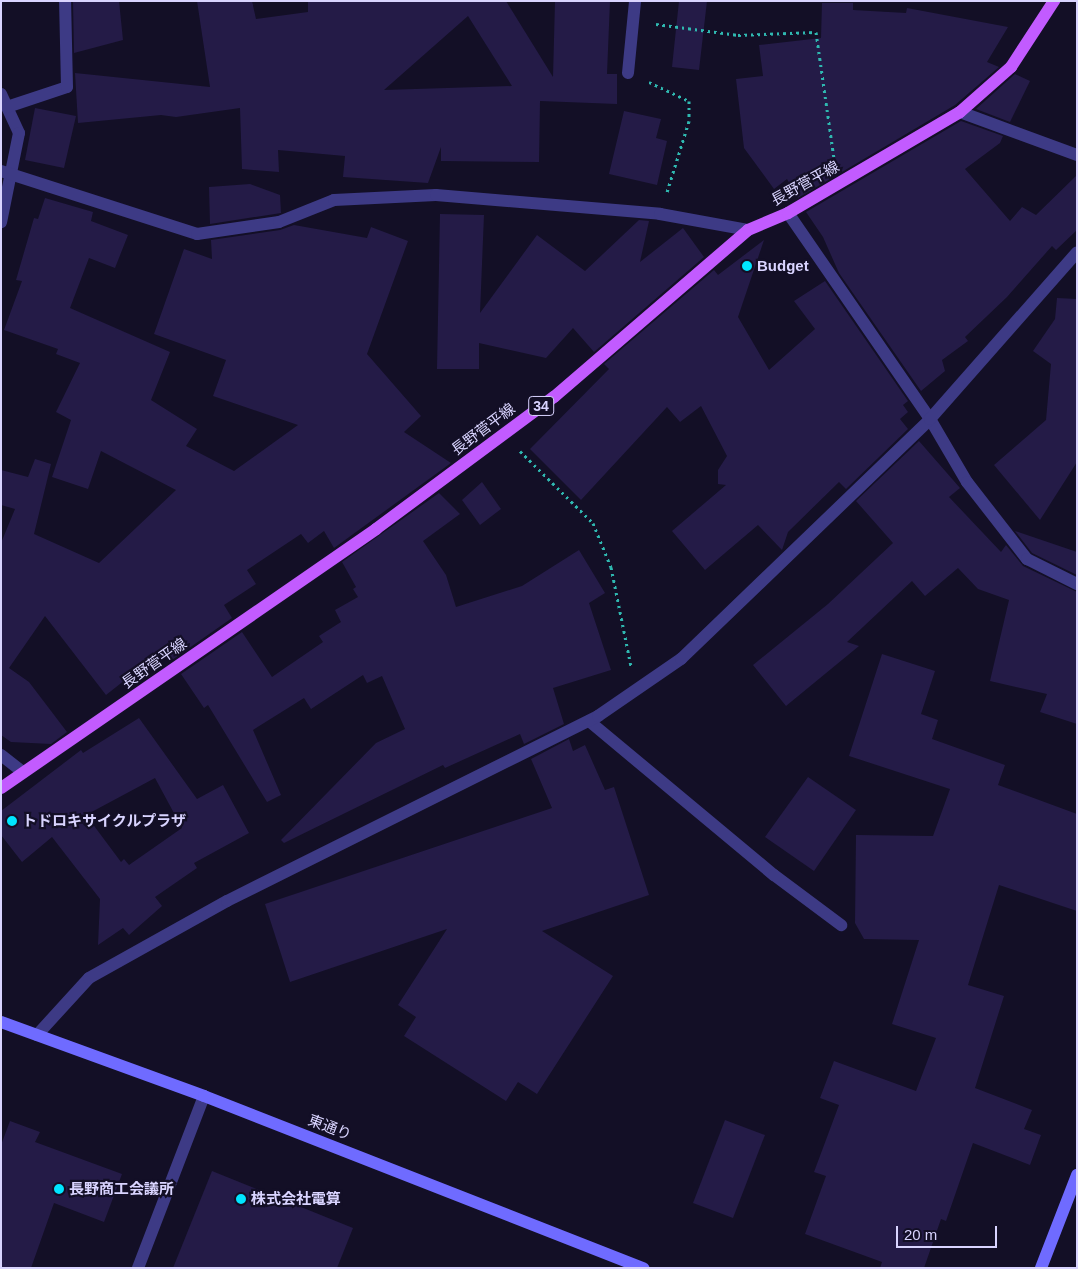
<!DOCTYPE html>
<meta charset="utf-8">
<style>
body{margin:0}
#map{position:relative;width:1078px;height:1269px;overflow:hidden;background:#130f26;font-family:Arial,"Noto Sans JP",sans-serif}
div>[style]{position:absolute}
.building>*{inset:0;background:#241b47}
.path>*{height:3px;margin-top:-1.5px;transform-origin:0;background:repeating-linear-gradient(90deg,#2fb8b0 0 2.5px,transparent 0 6.5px)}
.lane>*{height:12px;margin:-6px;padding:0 6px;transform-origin:6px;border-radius:6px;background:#3d3a85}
.street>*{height:12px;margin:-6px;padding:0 6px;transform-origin:6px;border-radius:6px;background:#3d3a85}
.secondary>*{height:12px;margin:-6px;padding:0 6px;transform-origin:6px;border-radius:6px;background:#6f6bff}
.primary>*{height:12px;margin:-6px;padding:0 6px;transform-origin:6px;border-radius:6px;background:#c25bff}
.dots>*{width:14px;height:14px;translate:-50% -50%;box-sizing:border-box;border:2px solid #130f26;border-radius:50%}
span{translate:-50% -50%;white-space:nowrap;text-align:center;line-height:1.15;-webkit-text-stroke:4.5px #130f26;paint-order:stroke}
.shield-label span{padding:1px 4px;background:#130f26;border:1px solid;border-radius:4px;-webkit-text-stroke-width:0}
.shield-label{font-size:14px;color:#d9d4ff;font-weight:700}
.street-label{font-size:15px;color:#d9d4ff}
.poi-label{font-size:15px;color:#d9d4ff;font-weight:700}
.left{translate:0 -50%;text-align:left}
.frame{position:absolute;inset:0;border:2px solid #d9d4ff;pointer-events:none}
.scale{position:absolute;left:896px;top:1226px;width:101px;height:22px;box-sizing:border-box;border:2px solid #d9d4ff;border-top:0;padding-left:6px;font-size:15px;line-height:18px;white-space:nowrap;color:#d9d4ff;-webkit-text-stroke:4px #130f26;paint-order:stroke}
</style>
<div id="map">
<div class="building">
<i style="clip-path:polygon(73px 1px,119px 1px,123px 40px,74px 53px)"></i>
<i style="clip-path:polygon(evenodd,197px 1px,252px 1px,256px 19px,308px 12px,308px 1px,506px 1px,553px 77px,555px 1px,610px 1px,607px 74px,617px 74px,617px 104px,540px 101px,539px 162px,441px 161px,441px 147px,428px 183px,343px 177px,345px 156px,278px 150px,279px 172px,242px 169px,240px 108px,176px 117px,161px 115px,78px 123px,75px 73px,210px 87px,197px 1px,468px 16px,512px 86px,384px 90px,468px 16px)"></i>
<i style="clip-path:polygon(679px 1px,707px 1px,699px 70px,672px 67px)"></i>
<i style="clip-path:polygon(822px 3px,853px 3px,853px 10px,906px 13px,907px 8px,1008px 27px,987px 62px,999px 67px,955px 105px,798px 198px,787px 179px,774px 189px,744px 148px,736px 79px,763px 76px,759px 45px,821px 38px)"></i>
<i style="clip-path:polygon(1015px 74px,1030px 81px,1010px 122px,976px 109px)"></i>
<i style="clip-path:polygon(35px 108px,76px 116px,64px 168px,25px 160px)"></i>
<i style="clip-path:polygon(624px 111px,661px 119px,656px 138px,667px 141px,657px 185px,609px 174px)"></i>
<i style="clip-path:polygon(961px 121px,1003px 136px,1000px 143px,965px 169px,1010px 221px,1022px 207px,1036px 215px,1077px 175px,1077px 230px,1056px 250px,1052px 246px,1007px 297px,965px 337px,968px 341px,942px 360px,945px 371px,921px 391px,839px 273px,823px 237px,806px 212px)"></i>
<i style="clip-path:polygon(250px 184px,280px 195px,281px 213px,210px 224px,209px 187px)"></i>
<i style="clip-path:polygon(45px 198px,93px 212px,91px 221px,128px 235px,115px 268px,89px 258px,70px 308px,170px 352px,151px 400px,197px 429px,186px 446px,234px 471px,298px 425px,213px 396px,226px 360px,154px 334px,184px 249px,212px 259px,211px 240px,280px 230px,294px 225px,367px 238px,371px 227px,408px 241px,367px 354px,421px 416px,404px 432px,451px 463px,334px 548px,324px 531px,308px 543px,301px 534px,247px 570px,256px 584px,224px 605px,232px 618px,172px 660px,163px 650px,106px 695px,45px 616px,9px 668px,29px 682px,67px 732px,51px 744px,11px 742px,1px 735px,1px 543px,15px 509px,1px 505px,1px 470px,28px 477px,35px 459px,51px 464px,34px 534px,99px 563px,176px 490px,101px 451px,88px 489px,52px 477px,71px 420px,56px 412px,80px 363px,56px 354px,58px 349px,4px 330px,22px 281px,16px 280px,34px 218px,38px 219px)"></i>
<i style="clip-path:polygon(440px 214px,484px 215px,480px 313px,537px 235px,585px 271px,639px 220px,649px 221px,640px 262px,683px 228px,704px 257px,594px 352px,573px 328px,546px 358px,479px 343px,479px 369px,437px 369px)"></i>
<i style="clip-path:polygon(764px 240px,738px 317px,769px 370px,815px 329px,794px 301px,825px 281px,908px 401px,903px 405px,908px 412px,900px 419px,908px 429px,846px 489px,839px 482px,788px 532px,782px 550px,758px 525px,705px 570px,672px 531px,726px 485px,718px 484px,718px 470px,727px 456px,701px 406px,680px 422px,667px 407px,581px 500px,530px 449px,609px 369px,604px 364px,714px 270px,718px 275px)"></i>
<i style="clip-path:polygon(1057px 298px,1077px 299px,1077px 462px,1040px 520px,994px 465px,1046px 420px,1051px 364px,1033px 351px,1055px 319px)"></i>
<i style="clip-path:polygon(919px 441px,960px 488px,949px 497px,1001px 552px,1006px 545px,1023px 566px,1077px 592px,1077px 724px,1040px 712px,1047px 694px,990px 681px,1009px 600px,978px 589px,958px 568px,925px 596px,912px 581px,847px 642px,859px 646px,786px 706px,753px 665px,828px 604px,893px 543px,856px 501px)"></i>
<i style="clip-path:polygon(482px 482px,501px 509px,480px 525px,462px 500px)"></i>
<i style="clip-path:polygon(439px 493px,460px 514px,423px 541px,446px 575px,456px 607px,522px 586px,579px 550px,605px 593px,589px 603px,611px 670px,553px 688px,564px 724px,524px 744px,520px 734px,445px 768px,443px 765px,284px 843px,281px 840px,376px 743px,405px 729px,382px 676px,367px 683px,363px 675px,311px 709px,304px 698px,253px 730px,281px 795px,267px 802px,208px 705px,204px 708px,181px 674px,242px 632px,272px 677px,323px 642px,319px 636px,341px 622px,335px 610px,358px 597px,353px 589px,356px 587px,342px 562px)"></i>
<i style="clip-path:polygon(1015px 531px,1077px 552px,1077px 575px,1032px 553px)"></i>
<i style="clip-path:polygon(882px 654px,935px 671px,921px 714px,938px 720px,932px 739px,1005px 765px,998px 785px,1077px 814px,1077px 911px,999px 885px,968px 985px,1004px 996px,975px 1088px,1032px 1110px,1024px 1129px,1041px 1135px,1030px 1165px,973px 1143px,946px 1221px,941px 1219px,924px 1268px,880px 1268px,882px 1262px,805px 1234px,826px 1176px,814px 1172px,839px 1105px,820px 1098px,834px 1061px,916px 1091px,936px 1038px,892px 1024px,919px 940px,864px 939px,855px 923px,856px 835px,933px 836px,950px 789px,849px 756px)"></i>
<i style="clip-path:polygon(evenodd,139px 718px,197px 799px,223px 785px,249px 833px,194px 863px,197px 868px,155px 897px,162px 906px,129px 935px,123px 928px,98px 945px,100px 899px,52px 837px,22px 862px,1px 835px,1px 811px,81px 750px,83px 753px,139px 718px,155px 778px,182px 828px,129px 865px,124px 859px,121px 862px,86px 815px,155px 778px)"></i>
<i style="clip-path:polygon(569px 739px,573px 751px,585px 745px,605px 790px,614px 787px,649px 895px,542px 931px,613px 976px,537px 1094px,518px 1082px,506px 1101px,404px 1036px,416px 1017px,398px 1005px,447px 929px,290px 982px,265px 904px,552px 808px,531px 759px)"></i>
<i style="clip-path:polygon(808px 777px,856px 810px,814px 871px,765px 837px)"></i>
<i style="clip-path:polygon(725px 1120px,765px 1135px,733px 1218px,693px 1203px)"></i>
<i style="clip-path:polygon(10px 1121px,40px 1132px,35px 1142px,122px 1174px,104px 1222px,54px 1203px,31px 1268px,1px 1268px,1px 1145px)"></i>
<i style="clip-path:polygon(212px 1171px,353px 1228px,337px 1268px,173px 1268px)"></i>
</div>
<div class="path">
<i style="left:656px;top:24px;width:83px;rotate:7.6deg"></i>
<i style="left:738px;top:35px;width:78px;rotate:-2.2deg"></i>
<i style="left:816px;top:32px;width:127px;rotate:81.9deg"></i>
<i style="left:649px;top:82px;width:44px;rotate:25.4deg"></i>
<i style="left:689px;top:101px;width:20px;rotate:90deg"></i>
<i style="left:689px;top:121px;width:74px;rotate:107.2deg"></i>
<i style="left:520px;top:451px;width:103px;rotate:44.6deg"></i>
<i style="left:593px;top:523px;width:48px;rotate:67.8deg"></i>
<i style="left:611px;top:567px;width:101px;rotate:78.6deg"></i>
</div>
<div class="lane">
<i style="left:1px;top:94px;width:43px;rotate:65.2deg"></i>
<i style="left:19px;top:133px;width:91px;rotate:101.4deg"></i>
<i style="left:7px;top:107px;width:63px;rotate:-18.4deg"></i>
<i style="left:67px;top:87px;width:86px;rotate:-91.3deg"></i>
<i style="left:788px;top:213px;width:250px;rotate:55.4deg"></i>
<i style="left:930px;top:419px;width:73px;rotate:59.6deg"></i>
<i style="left:967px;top:482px;width:98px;rotate:52.1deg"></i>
<i style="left:1027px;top:559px;width:56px;rotate:26.6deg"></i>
<i style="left:589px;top:721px;width:241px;rotate:39.8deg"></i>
<i style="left:774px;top:875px;width:84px;rotate:36.7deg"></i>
<i style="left:1px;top:755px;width:28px;rotate:38deg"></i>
</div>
<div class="street">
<i style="left:628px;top:73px;width:72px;rotate:-84.4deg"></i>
<i style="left:960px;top:112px;width:125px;rotate:20.2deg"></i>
<i style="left:1px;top:171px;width:206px;rotate:17.8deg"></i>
<i style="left:197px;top:234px;width:83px;rotate:-8.3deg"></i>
<i style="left:279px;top:222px;width:59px;rotate:-21.8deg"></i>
<i style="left:334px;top:200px;width:102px;rotate:-2.8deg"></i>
<i style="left:436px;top:195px;width:225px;rotate:4.8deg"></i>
<i style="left:660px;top:214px;width:89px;rotate:10.3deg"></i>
<i style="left:37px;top:1035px;width:77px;rotate:-47.6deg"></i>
<i style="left:89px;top:978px;width:158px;rotate:-29.2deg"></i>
<i style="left:227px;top:901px;width:415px;rotate:-26.5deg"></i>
<i style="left:598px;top:716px;width:101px;rotate:-34.5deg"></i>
<i style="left:681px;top:659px;width:346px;rotate:-43.9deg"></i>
<i style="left:930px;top:419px;width:222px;rotate:-48.6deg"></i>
<i style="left:138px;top:1268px;width:184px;rotate:-69deg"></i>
</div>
<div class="secondary">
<i style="left:1px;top:1022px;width:216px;rotate:20deg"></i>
<i style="left:204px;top:1096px;width:472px;rotate:21.4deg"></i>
<i style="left:1041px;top:1268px;width:100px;rotate:-68.8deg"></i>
</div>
<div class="primary">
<i style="left:1px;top:788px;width:456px;rotate:-34.6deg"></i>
<i style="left:376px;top:529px;width:222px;rotate:-36.6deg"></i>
<i style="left:554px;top:397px;width:256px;rotate:-40.7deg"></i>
<i style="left:748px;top:230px;width:43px;rotate:-23deg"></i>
<i style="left:788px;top:213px;width:199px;rotate:-30.4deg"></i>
<i style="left:960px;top:112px;width:68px;rotate:-41.4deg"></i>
<i style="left:1011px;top:67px;width:79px;rotate:-56.9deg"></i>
</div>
<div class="dots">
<i style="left:747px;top:266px;background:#00e5ff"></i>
<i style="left:12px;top:821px;background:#00e5ff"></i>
<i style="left:59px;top:1189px;background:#00e5ff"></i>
<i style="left:241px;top:1199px;background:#00e5ff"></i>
</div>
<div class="shield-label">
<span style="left:541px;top:406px">34</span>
</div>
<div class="street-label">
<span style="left:805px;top:183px;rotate:-29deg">長野菅平線</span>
<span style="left:483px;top:429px;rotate:-37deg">長野菅平線</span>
<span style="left:154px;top:663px;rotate:-35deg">長野菅平線</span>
<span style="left:330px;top:1127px;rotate:21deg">東通り</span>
</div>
<div class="poi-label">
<span class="left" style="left:757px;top:266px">Budget</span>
<span class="left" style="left:22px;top:821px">トドロキサイクルプラザ</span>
<span class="left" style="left:69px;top:1189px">長野商工会議所</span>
<span class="left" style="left:251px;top:1199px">株式会社電算</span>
</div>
<div class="frame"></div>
<div class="scale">20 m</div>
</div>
